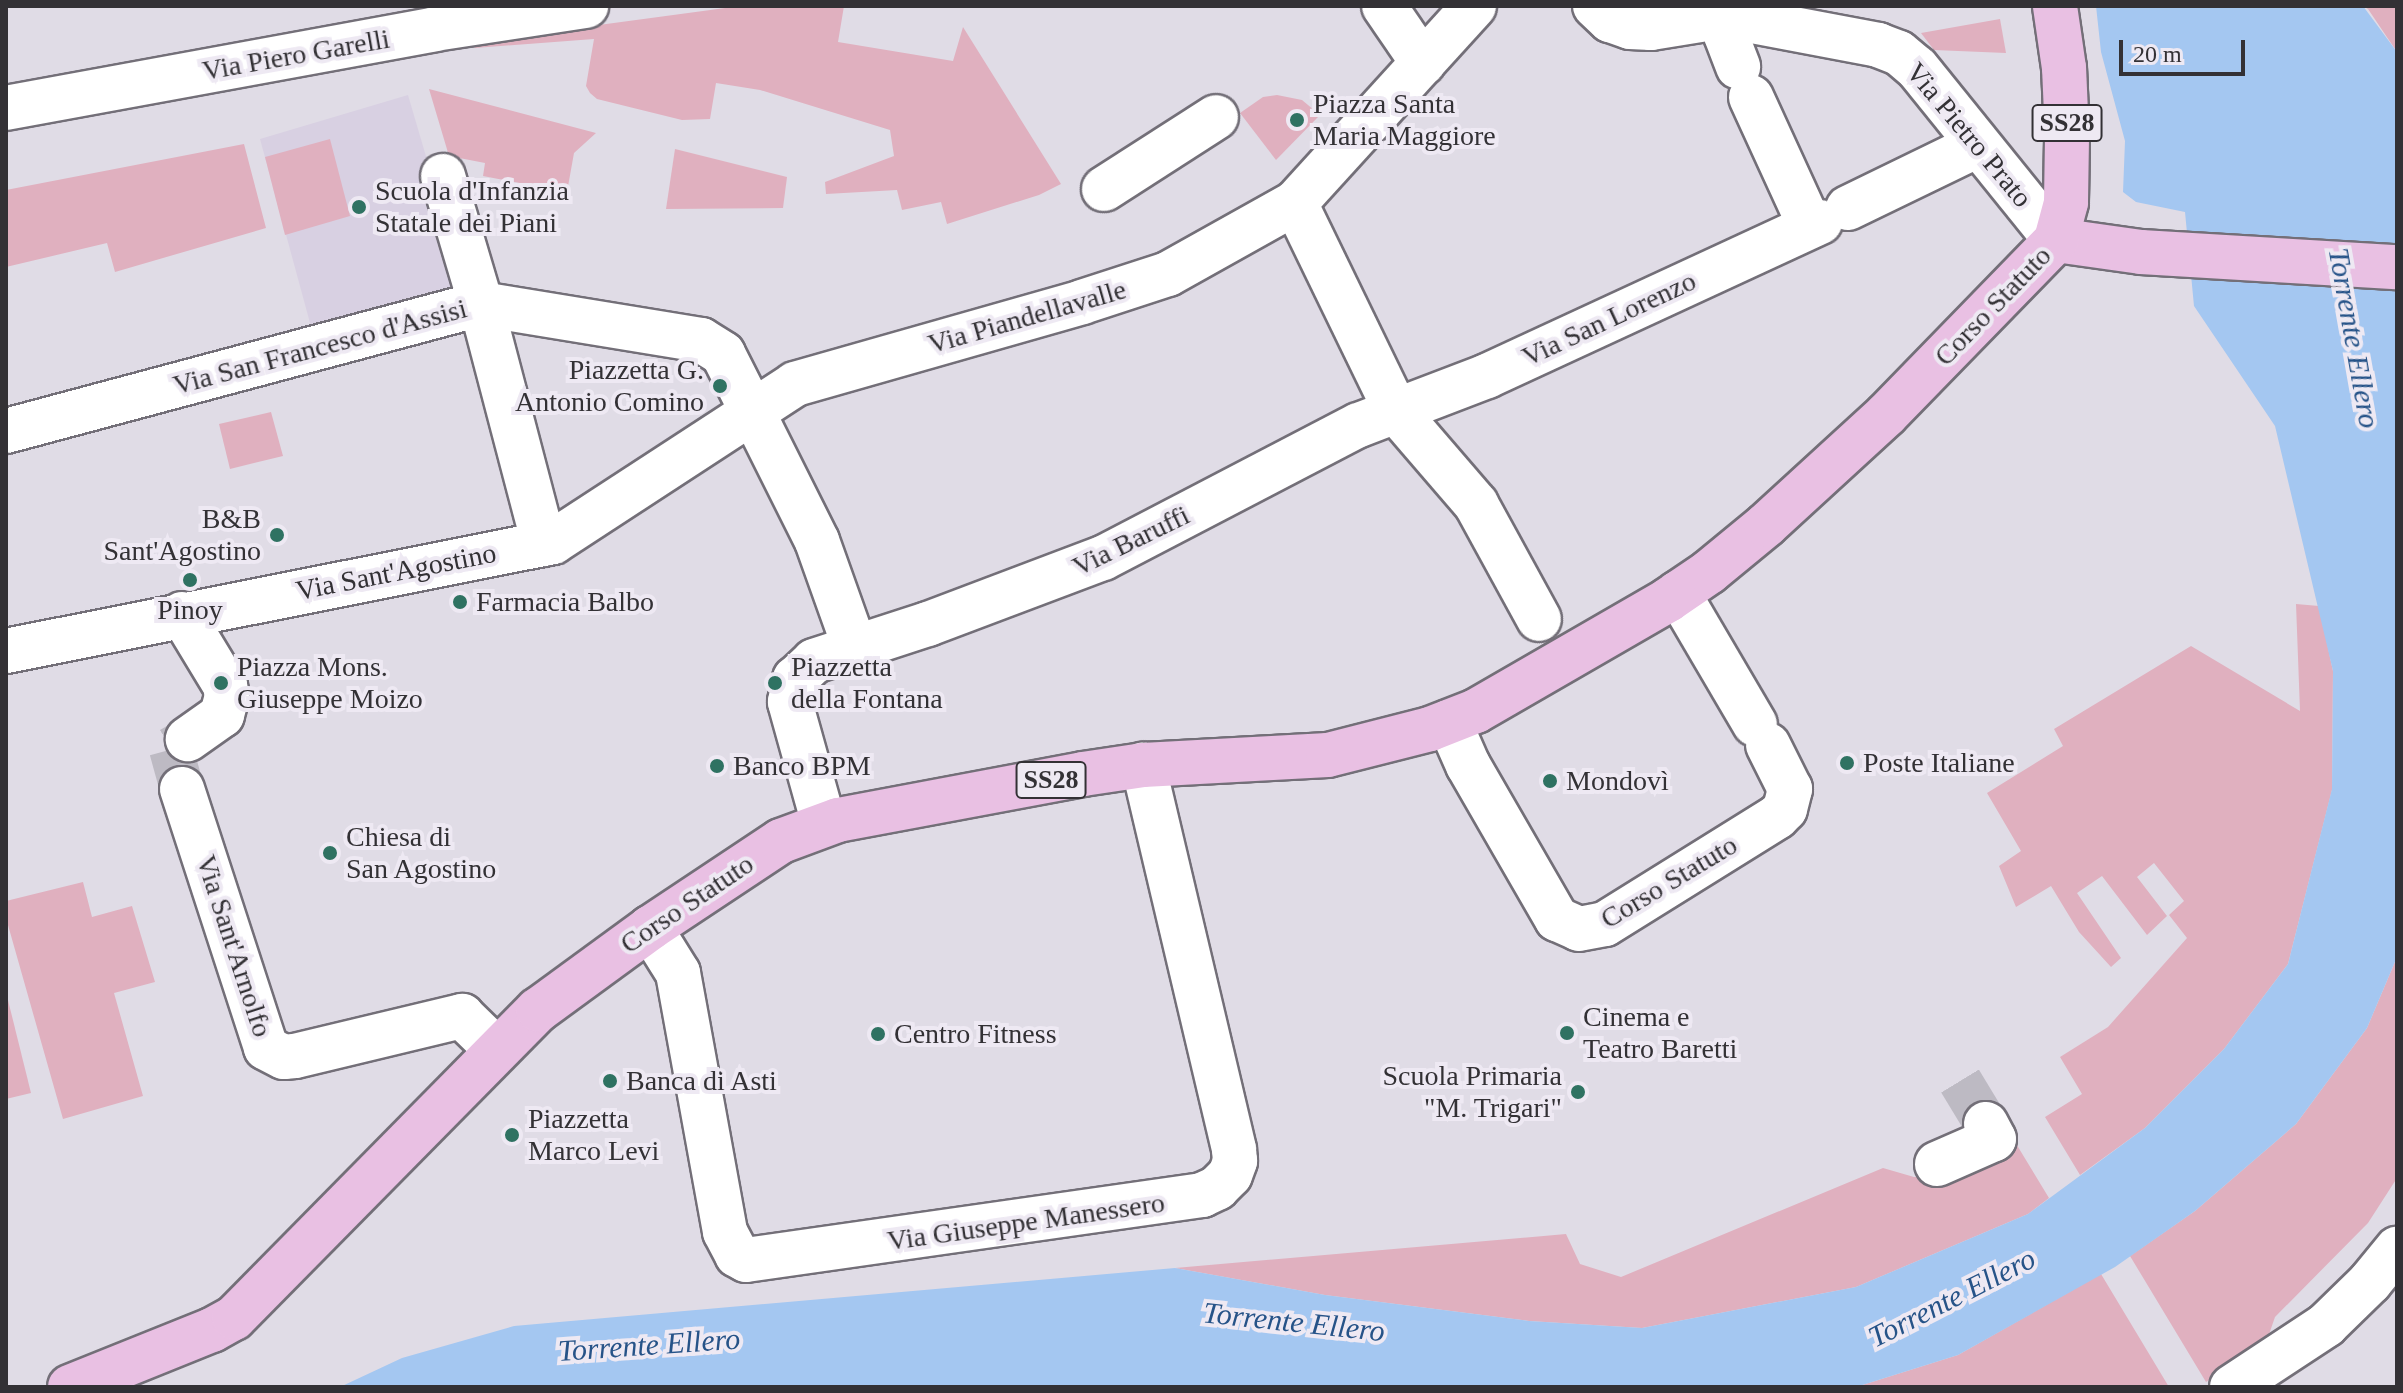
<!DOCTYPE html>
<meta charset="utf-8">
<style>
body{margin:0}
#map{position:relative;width:2403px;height:1393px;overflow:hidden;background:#e0dce6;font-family:"Times New Roman",serif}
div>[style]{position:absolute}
.built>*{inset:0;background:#d8d0e2}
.green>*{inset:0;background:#e0b0bf}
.water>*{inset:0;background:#a4c7f1}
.minor-tunnel>*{height:44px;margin-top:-22px;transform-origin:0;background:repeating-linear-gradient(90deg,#bdbac3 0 44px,transparent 0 66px)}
.roads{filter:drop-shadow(2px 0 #736f78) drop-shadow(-2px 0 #736f78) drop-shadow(0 2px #736f78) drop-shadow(0 -2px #736f78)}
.minor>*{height:44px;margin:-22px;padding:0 22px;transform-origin:22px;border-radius:22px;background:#fff}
.major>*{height:44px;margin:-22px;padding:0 22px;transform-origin:22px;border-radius:22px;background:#e9c0e3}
.dots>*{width:22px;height:22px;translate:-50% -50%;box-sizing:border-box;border:4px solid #eee9f3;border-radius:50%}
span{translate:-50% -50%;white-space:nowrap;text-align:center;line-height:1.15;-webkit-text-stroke:8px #eee9f3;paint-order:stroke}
.shield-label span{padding:2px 6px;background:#eee9f3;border:2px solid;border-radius:6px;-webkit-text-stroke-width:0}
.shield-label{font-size:26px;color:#333135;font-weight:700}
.street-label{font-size:28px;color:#333135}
.poi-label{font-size:28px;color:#333135}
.left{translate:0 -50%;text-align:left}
.right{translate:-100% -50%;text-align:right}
.water-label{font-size:30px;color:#265388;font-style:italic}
.frame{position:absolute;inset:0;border:8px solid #333135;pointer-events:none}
.scale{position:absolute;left:2119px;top:40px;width:126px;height:36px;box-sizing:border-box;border:4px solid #333135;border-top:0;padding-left:10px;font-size:24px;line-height:28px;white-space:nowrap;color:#333135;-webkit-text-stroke:6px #eee9f3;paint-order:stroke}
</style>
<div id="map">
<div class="built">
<i style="clip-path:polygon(408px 95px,465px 289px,313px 334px,260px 139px)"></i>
</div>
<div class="green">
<i style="clip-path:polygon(740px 6px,844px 6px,838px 42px,953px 61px,963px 27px,1061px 184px,1039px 195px,947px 224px,941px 202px,902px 210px,897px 190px,826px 194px,825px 182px,894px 156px,890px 130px,760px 90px,716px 83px,710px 119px,682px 120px,597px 99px,590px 93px,586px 86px,594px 39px,475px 48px,473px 42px)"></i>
<i style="clip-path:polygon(2363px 6px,2397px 6px,2397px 52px,2368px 9px)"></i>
<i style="clip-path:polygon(2000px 19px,2006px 53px,1934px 50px,1921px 33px)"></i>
<i style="clip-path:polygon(429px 89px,596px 133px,574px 153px,567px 192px,483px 176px,485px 163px,449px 156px)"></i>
<i style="clip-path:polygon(1277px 95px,1302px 100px,1320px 115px,1276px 160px,1240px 113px,1263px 97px)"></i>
<i style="clip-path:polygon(330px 139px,350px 216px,285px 235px,265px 157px)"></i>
<i style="clip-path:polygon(244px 144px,266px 228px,115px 272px,107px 243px,6px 267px,6px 190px)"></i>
<i style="clip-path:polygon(675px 149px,787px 177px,783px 208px,666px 209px)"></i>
<i style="clip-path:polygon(271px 412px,283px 456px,230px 469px,219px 424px)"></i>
<i style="clip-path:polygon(2296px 604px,2319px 606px,2333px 671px,2332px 790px,2288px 964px,2224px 1049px,2145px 1128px,2080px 1175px,2045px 1117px,2082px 1094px,2060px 1057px,2108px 1027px,2187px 938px,2169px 915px,2184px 901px,2154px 863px,2137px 877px,2167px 916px,2147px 935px,2102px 876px,2077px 893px,2121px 958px,2111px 967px,2079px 932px,2051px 886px,2016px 907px,1999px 866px,2021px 851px,1987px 793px,2063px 746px,2054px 729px,2191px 646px,2300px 711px)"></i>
<i style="clip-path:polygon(83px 882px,92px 917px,132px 906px,155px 982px,114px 993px,143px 1096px,63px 1119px,6px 918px,6px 901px)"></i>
<i style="clip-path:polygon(2397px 957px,2397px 1178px,2368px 1223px,2275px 1317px,2265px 1346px,2206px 1382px,2130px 1256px,2195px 1211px,2296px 1124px,2367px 1028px)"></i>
<i style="clip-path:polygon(6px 992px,31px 1093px,6px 1099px)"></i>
<i style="clip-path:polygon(2012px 1137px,2049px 1198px,2028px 1214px,1856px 1287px,1642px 1328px,1529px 1321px,1325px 1295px,1175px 1268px,1566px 1234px,1580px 1264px,1621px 1277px,1883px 1168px,1914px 1177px,1969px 1174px,1999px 1160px)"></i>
<i style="clip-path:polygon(2101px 1274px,2169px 1387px,1856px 1387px,1958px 1355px)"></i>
</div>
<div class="water">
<i style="clip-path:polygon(2096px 6px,2363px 6px,2397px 52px,2397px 957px,2367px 1028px,2296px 1124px,2195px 1211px,2115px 1267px,1958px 1355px,1856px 1387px,340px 1387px,402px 1358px,514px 1326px,1175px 1268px,1325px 1295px,1529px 1321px,1642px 1328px,1856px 1287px,2028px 1214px,2145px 1128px,2224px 1049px,2288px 964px,2332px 789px,2333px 671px,2275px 426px,2194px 306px,2185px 212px,2136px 202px,2123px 192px,2125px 141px,2101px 52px)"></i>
</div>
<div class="minor-tunnel">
<i style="left:182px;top:789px;width:41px;rotate:-105.4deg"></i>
<i style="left:171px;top:749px;width:20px;rotate:-30deg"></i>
<i style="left:1960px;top:1081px;width:50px;rotate:58.8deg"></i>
</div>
<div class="roads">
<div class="minor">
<i style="left:1384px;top:6px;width:69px;rotate:55.6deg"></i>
<i style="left:1595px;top:6px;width:21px;rotate:43deg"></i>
<i style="left:1610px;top:20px;width:21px;rotate:19deg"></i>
<i style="left:1630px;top:27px;width:21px;rotate:3deg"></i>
<i style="left:1651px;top:28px;width:75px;rotate:-9.2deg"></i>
<i style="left:1725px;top:16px;width:156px;rotate:10.7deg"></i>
<i style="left:1878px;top:45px;width:22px;rotate:21deg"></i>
<i style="left:1899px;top:53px;width:23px;rotate:40deg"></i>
<i style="left:1917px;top:68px;width:221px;rotate:51.1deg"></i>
<i style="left:1725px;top:6px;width:29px;rotate:88deg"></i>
<i style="left:1726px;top:35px;width:34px;rotate:69deg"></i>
<i style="left:1751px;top:97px;width:142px;rotate:65.4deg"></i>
<i style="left:6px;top:108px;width:436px;rotate:-10.4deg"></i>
<i style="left:435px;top:29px;width:153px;rotate:-8.7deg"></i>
<i style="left:443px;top:176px;width:134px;rotate:73.5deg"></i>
<i style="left:481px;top:304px;width:248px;rotate:75.3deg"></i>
<i style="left:1104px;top:189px;width:133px;rotate:-32.7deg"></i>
<i style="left:1295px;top:203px;width:231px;rotate:64.1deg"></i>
<i style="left:1396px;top:411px;width:123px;rotate:49.3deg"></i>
<i style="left:1476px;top:504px;width:131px;rotate:61.3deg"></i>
<i style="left:1848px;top:208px;width:144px;rotate:-25.9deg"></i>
<i style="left:6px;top:431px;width:492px;rotate:-15deg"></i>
<i style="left:481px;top:304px;width:223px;rotate:9.3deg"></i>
<i style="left:701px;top:340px;width:26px;rotate:32deg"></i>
<i style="left:723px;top:354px;width:82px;rotate:63.1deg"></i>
<i style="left:760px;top:427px;width:127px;rotate:63.4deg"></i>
<i style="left:817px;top:541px;width:110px;rotate:70.4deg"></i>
<i style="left:1678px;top:593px;width:152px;rotate:59.6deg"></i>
<i style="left:182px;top:614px;width:83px;rotate:58.8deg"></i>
<i style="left:225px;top:685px;width:11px;rotate:80deg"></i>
<i style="left:227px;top:696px;width:20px;rotate:105deg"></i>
<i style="left:222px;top:715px;width:42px;rotate:144.8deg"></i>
<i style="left:6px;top:651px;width:558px;rotate:-11.27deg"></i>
<i style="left:553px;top:542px;width:289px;rotate:-33.1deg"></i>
<i style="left:795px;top:384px;width:298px;rotate:-15.9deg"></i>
<i style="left:1082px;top:302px;width:90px;rotate:-18deg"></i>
<i style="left:1168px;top:274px;width:145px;rotate:-29.2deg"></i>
<i style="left:1295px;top:203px;width:266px;rotate:-47.7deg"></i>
<i style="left:1449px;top:722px;width:47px;rotate:66.2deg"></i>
<i style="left:1468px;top:765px;width:178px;rotate:60deg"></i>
<i style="left:1557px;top:919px;width:24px;rotate:24deg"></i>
<i style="left:1579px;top:929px;width:26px;rotate:-11deg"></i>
<i style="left:1605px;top:924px;width:203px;rotate:-31.9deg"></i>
<i style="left:1777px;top:817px;width:11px;rotate:-45deg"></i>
<i style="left:1785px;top:809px;width:21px;rotate:-76deg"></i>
<i style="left:1790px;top:789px;width:49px;rotate:-116.6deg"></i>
<i style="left:182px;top:789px;width:272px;rotate:72deg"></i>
<i style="left:266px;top:1048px;width:20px;rotate:27deg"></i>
<i style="left:284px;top:1057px;width:11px;rotate:-5deg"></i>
<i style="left:295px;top:1056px;width:172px;rotate:-13.5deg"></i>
<i style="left:462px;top:1016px;width:49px;rotate:44.2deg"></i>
<i style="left:824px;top:824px;width:127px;rotate:-105.6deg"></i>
<i style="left:790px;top:702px;width:24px;rotate:-78deg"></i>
<i style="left:795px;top:679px;width:26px;rotate:-43deg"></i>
<i style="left:814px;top:661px;width:120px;rotate:-18deg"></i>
<i style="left:928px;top:624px;width:187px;rotate:-20.7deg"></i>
<i style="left:1103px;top:558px;width:288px;rotate:-27.5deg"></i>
<i style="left:1359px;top:425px;width:137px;rotate:-20.9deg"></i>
<i style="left:1487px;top:376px;width:367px;rotate:-24.8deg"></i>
<i style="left:650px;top:928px;width:53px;rotate:58.1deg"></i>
<i style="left:678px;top:973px;width:263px;rotate:79.7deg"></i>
<i style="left:725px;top:1232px;width:26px;rotate:62deg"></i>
<i style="left:737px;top:1255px;width:10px;rotate:29deg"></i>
<i style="left:746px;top:1260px;width:461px;rotate:-8.1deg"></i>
<i style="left:1202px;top:1195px;width:17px;rotate:-25deg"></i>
<i style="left:1217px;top:1188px;width:18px;rotate:-45deg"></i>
<i style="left:1230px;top:1175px;width:15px;rotate:-70deg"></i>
<i style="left:1235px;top:1161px;width:12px;rotate:-95deg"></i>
<i style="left:1234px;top:1149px;width:395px;rotate:-103.3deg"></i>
<i style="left:1937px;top:1164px;width:62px;rotate:-23.7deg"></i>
<i style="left:1994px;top:1139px;width:17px;rotate:-118deg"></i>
<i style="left:2232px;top:1387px;width:113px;rotate:-33.4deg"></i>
<i style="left:2326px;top:1325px;width:62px;rotate:-44.3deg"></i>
<i style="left:2370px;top:1282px;width:43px;rotate:-50.7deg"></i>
</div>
<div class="major">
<i style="left:2056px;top:240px;width:86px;rotate:8deg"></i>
<i style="left:2141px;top:252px;width:256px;rotate:3.4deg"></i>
<i style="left:70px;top:1387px;width:153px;rotate:-21.9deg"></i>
<i style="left:212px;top:1330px;width:25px;rotate:-29deg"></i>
<i style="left:234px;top:1318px;width:433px;rotate:-45.4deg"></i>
<i style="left:538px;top:1010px;width:139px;rotate:-36.2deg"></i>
<i style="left:650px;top:928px;width:157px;rotate:-33.6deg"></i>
<i style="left:781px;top:841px;width:61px;rotate:-20.2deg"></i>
<i style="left:838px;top:820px;width:249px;rotate:-10.6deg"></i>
<i style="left:1083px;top:774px;width:61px;rotate:-8.5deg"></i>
<i style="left:1143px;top:765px;width:185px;rotate:-3.1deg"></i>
<i style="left:1328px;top:755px;width:105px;rotate:-14.3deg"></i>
<i style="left:1430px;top:729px;width:49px;rotate:-21.4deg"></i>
<i style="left:1476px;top:711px;width:222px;rotate:-30deg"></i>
<i style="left:1668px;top:600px;width:50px;rotate:-34.3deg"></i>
<i style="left:1709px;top:572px;width:74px;rotate:-39.5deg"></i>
<i style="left:1766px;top:525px;width:163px;rotate:-42.5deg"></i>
<i style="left:1886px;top:415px;width:244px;rotate:-45.8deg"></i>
<i style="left:2056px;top:240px;width:39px;rotate:-75deg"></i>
<i style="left:2066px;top:202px;width:66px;rotate:-89.1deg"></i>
<i style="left:2067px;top:136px;width:68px;rotate:-92.5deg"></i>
<i style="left:2064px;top:68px;width:63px;rotate:-98.3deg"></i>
</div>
</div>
<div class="dots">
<i style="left:1297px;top:120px;background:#2f7262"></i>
<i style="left:359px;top:207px;background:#2f7262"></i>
<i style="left:720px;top:386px;background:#2f7262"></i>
<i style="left:277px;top:535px;background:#2f7262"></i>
<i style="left:190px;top:580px;background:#2f7262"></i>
<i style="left:460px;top:602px;background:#2f7262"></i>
<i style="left:221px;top:683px;background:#2f7262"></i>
<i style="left:775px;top:683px;background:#2f7262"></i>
<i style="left:1847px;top:763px;background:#2f7262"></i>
<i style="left:717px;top:766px;background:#2f7262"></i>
<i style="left:1550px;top:781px;background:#2f7262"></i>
<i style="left:330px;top:853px;background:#2f7262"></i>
<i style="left:1567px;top:1033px;background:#2f7262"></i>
<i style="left:878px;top:1034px;background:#2f7262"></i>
<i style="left:610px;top:1081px;background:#2f7262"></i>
<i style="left:1578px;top:1092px;background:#2f7262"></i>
<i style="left:512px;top:1135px;background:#2f7262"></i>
</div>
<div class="shield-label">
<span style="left:2067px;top:123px">SS28</span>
<span style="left:1051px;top:780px">SS28</span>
</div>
<div class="street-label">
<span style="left:296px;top:55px;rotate:-10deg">Via Piero Garelli</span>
<span style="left:1969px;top:135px;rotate:50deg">Via Pietro Prato</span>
<span style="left:1993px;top:306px;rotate:-46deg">Corso Statuto</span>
<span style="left:1027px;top:317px;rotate:-16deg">Via Piandellavalle</span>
<span style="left:1609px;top:319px;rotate:-25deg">Via San Lorenzo</span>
<span style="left:320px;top:347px;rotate:-15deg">Via San Francesco d'Assisi</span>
<span style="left:1131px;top:541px;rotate:-26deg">Via Baruffi</span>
<span style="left:396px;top:572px;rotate:-11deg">Via Sant'Agostino</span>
<span style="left:1669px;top:882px;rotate:-31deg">Corso Statuto</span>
<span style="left:687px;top:904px;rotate:-34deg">Corso Statuto</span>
<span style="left:234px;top:946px;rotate:72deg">Via Sant'Arnolfo</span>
<span style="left:1026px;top:1222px;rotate:-8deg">Via Giuseppe Manessero</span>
</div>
<div class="poi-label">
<span class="left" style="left:1313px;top:120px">Piazza Santa<br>Maria Maggiore</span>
<span class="left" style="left:375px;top:207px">Scuola d'Infanzia<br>Statale dei Piani</span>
<span class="right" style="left:704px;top:386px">Piazzetta G.<br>Antonio Comino</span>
<span class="right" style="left:261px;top:535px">B&amp;B<br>Sant'Agostino</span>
<span class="left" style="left:476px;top:602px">Farmacia Balbo</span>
<span style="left:190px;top:610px">Pinoy</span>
<span class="left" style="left:237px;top:683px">Piazza Mons.<br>Giuseppe Moizo</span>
<span class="left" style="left:791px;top:683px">Piazzetta<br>della Fontana</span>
<span class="left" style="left:1863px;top:763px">Poste Italiane</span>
<span class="left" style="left:733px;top:766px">Banco BPM</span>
<span class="left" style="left:1566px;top:781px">Mondovì</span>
<span class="left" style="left:346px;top:853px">Chiesa di<br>San Agostino</span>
<span class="left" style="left:1583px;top:1033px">Cinema e<br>Teatro Baretti</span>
<span class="left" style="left:894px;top:1034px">Centro Fitness</span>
<span class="right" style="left:1562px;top:1092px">Scuola Primaria<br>"M. Trigari"</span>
<span class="left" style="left:626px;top:1081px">Banca di Asti</span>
<span class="left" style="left:528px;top:1135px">Piazzetta<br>Marco Levi</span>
</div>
<div class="water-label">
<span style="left:2354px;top:338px;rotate:80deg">Torrente Ellero</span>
<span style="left:1952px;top:1298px;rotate:-27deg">Torrente Ellero</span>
<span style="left:1294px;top:1322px;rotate:6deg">Torrente Ellero</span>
<span style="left:649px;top:1345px;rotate:-4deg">Torrente Ellero</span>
</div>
<div class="frame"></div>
<div class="scale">20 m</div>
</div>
